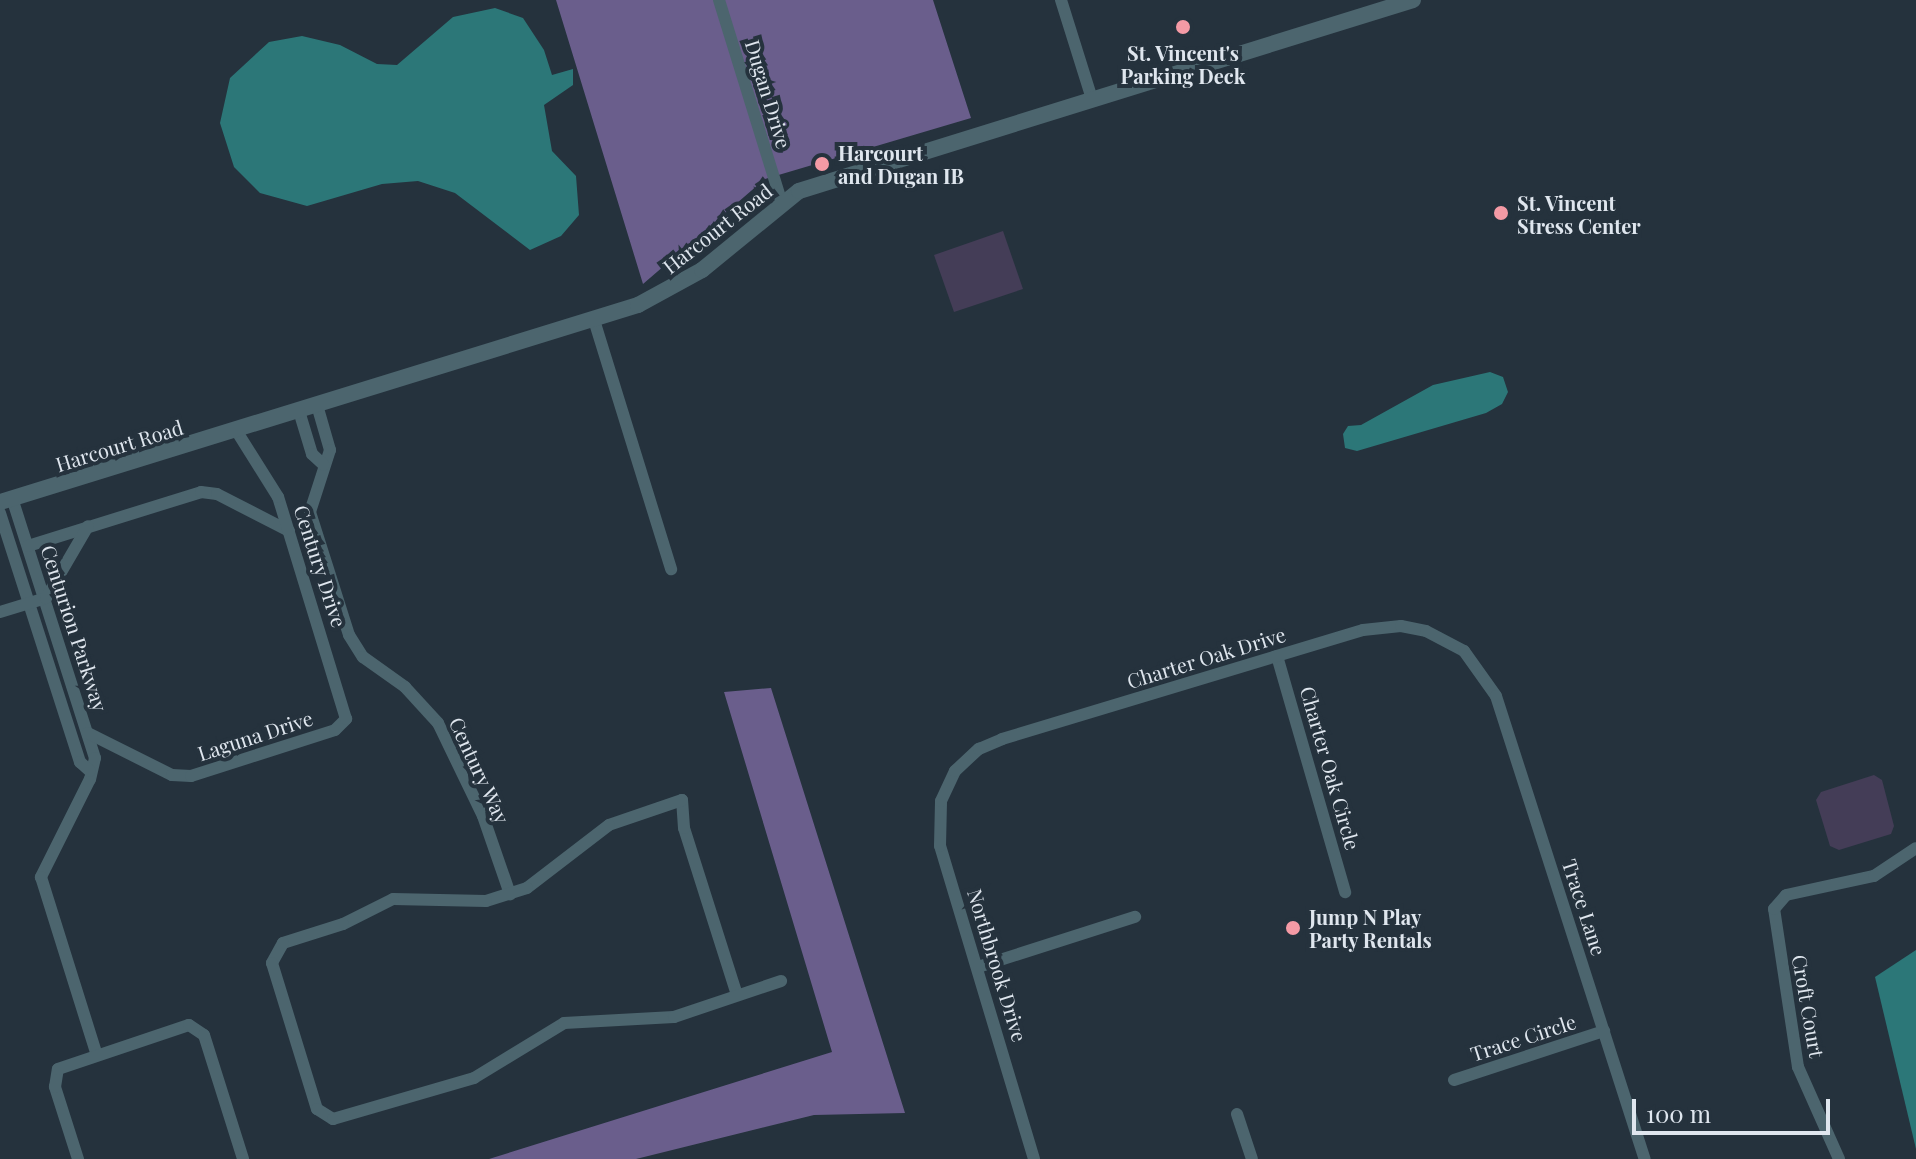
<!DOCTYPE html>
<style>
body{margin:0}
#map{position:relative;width:1916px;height:1159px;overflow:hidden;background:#25323d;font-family:"Playfair Display",serif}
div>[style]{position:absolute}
.green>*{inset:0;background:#443d57}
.forest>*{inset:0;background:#6a5e8c}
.water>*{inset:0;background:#2c7778}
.minor>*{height:12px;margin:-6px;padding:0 6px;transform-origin:6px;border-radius:6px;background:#4c656e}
.tertiary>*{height:16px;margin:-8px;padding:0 8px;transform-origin:8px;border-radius:8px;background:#4c656e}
.dots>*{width:22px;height:22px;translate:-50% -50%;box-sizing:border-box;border:4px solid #25323d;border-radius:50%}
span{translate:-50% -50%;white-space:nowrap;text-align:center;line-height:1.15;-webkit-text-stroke:8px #25323d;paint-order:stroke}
.poi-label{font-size:20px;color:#dfe6ee;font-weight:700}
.left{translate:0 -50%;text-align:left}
.street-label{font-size:20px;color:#dfe6ee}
.scale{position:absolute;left:1632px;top:1099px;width:198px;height:36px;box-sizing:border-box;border:4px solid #dfe6ee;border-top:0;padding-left:10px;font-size:24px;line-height:28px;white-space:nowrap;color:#dfe6ee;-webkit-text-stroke:6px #25323d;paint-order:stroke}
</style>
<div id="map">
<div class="green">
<i style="clip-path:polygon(1003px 231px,1023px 289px,954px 312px,934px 255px)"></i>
<i style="clip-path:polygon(1874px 775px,1882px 780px,1894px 826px,1891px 834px,1839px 850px,1830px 846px,1816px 800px,1821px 792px)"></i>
</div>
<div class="forest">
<i style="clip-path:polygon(556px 0,933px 0,971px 118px,765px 179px,643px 284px)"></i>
<i style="clip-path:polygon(771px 688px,905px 1113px,814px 1115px,636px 1159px,489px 1159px,832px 1052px,724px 692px)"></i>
</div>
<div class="water">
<i style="clip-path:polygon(495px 8px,523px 18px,544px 50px,552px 75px,573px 69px,573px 85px,544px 105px,552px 151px,576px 176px,579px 215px,561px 236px,530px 250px,455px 193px,418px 181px,382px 184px,307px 206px,260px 193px,234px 167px,220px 123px,230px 78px,269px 42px,302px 36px,340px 45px,377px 64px,397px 65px,453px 17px)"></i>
<i style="clip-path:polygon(1490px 372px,1503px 377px,1508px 392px,1502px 404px,1486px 413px,1357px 451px,1345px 448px,1343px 434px,1348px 426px,1361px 425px,1433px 385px)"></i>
<i style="clip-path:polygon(1916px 950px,1916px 1149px,1875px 977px)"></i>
</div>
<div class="minor">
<i style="left:719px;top:0;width:209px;rotate:72.8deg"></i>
<i style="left:1061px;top:0;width:104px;rotate:72.6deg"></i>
<i style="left:594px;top:320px;width:261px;rotate:72.8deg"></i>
<i style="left:317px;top:405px;width:47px;rotate:73.9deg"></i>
<i style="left:330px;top:450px;width:65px;rotate:107.9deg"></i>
<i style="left:310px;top:512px;width:129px;rotate:72.4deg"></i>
<i style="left:349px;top:635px;width:26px;rotate:58deg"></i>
<i style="left:363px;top:657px;width:52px;rotate:35.5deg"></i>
<i style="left:405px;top:687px;width:49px;rotate:47.5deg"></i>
<i style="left:438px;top:723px;width:103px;rotate:64.2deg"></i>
<i style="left:483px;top:816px;width:83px;rotate:70.9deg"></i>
<i style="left:299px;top:411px;width:45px;rotate:73.2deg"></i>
<i style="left:312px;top:454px;width:16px;rotate:43deg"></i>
<i style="left:12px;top:498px;width:273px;rotate:72.3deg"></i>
<i style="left:95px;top:758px;width:22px;rotate:103deg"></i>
<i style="left:90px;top:779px;width:110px;rotate:116.6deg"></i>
<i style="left:41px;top:877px;width:184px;rotate:72.6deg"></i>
<i style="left:0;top:513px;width:262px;rotate:72.2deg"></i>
<i style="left:80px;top:762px;width:13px;rotate:42deg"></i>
<i style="left:28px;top:546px;width:181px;rotate:-17.3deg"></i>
<i style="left:201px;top:492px;width:16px;rotate:7deg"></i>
<i style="left:217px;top:494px;width:81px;rotate:27.2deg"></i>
<i style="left:0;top:612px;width:48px;rotate:-16.9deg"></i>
<i style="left:46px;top:598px;width:83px;rotate:-59.7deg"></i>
<i style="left:1277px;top:656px;width:246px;rotate:73.9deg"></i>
<i style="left:88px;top:733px;width:94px;rotate:26.6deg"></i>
<i style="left:172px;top:775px;width:19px;rotate:3deg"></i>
<i style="left:191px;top:776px;width:151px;rotate:-17.7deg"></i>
<i style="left:335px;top:730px;width:16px;rotate:-45deg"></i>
<i style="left:346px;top:719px;width:232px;rotate:-107deg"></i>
<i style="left:278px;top:497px;width:79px;rotate:-122.1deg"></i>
<i style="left:978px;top:967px;width:165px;rotate:-17.7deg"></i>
<i style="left:737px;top:995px;width:175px;rotate:-107.6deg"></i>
<i style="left:684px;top:828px;width:28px;rotate:-94deg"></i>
<i style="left:682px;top:800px;width:77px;rotate:161.1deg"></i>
<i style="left:609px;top:825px;width:103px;rotate:142.5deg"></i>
<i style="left:527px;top:888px;width:43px;rotate:162.4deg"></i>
<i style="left:486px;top:901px;width:93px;rotate:-178.8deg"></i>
<i style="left:393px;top:899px;width:56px;rotate:153.4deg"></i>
<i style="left:343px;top:924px;width:63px;rotate:162.4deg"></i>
<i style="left:283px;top:943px;width:23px;rotate:119deg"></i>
<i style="left:272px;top:963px;width:153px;rotate:72.9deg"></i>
<i style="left:317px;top:1109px;width:19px;rotate:32deg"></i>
<i style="left:333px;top:1119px;width:147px;rotate:-16.2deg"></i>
<i style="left:474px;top:1078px;width:105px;rotate:-31.4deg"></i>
<i style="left:564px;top:1023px;width:110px;rotate:-3.1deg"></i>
<i style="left:674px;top:1017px;width:113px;rotate:-18.6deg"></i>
<i style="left:1454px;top:1080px;width:158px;rotate:-18.1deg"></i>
<i style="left:1237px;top:1114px;width:47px;rotate:71.6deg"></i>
<i style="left:78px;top:1159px;width:76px;rotate:-107.7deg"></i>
<i style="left:55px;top:1087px;width:18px;rotate:-81deg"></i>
<i style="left:58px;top:1069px;width:138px;rotate:-18.6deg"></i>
<i style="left:189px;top:1025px;width:18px;rotate:34deg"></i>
<i style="left:204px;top:1035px;width:130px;rotate:72.5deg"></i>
<i style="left:1034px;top:1159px;width:327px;rotate:-106.7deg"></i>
<i style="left:940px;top:846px;width:45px;rotate:-88.7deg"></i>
<i style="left:941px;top:801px;width:33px;rotate:-65deg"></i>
<i style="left:955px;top:771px;width:33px;rotate:-43deg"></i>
<i style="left:979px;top:749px;width:25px;rotate:-23deg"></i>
<i style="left:1002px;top:739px;width:377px;rotate:-16.8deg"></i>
<i style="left:1363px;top:630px;width:38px;rotate:-6deg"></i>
<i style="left:1401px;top:626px;width:25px;rotate:11deg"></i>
<i style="left:1426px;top:631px;width:43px;rotate:27.8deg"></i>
<i style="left:1464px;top:651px;width:55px;rotate:54.6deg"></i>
<i style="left:1496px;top:696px;width:486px;rotate:72.2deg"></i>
<i style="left:1839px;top:1159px;width:101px;rotate:-114deg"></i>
<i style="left:1798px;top:1067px;width:160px;rotate:-98.6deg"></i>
<i style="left:1774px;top:909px;width:18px;rotate:-49deg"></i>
<i style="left:1786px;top:895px;width:90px;rotate:-12.2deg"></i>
<i style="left:1874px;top:876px;width:50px;rotate:-33.7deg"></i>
</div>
<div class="tertiary">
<i style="left:0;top:502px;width:668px;rotate:-17.16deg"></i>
<i style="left:638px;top:305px;width:73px;rotate:-28.7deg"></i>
<i style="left:702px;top:270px;width:125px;rotate:-39.2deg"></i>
<i style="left:799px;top:191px;width:643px;rotate:-17.28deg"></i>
</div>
<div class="dots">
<i style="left:1183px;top:27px;background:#f49aa5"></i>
<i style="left:822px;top:164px;background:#f49aa5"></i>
<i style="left:1501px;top:213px;background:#f49aa5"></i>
<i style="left:1293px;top:928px;background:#f49aa5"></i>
</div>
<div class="poi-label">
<span style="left:1183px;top:64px">St. Vincent's<br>Parking Deck</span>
<span class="left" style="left:838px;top:164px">Harcourt<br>and Dugan IB</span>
<span class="left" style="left:1517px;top:214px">St. Vincent<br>Stress Center</span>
<span class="left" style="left:1309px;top:928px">Jump N Play<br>Party Rentals</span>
</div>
<div class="street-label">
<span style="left:769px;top:94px;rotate:73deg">Dugan Drive</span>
<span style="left:717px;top:228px;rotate:-38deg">Harcourt Road</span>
<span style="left:119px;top:445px;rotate:-17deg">Harcourt Road</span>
<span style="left:321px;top:566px;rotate:72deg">Century Drive</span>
<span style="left:75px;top:628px;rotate:72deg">Centurion Parkway</span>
<span style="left:1206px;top:657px;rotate:-17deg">Charter Oak Drive</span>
<span style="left:255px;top:735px;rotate:-18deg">Laguna Drive</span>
<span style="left:1331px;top:768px;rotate:74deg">Charter Oak Circle</span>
<span style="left:480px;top:770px;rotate:65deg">Century Way</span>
<span style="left:1585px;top:907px;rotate:72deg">Trace Lane</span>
<span style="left:998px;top:965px;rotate:73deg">Northbrook Drive</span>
<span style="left:1809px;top:1006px;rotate:80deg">Croft Court</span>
<span style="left:1523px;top:1037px;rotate:-18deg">Trace Circle</span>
</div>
<div class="scale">100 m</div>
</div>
